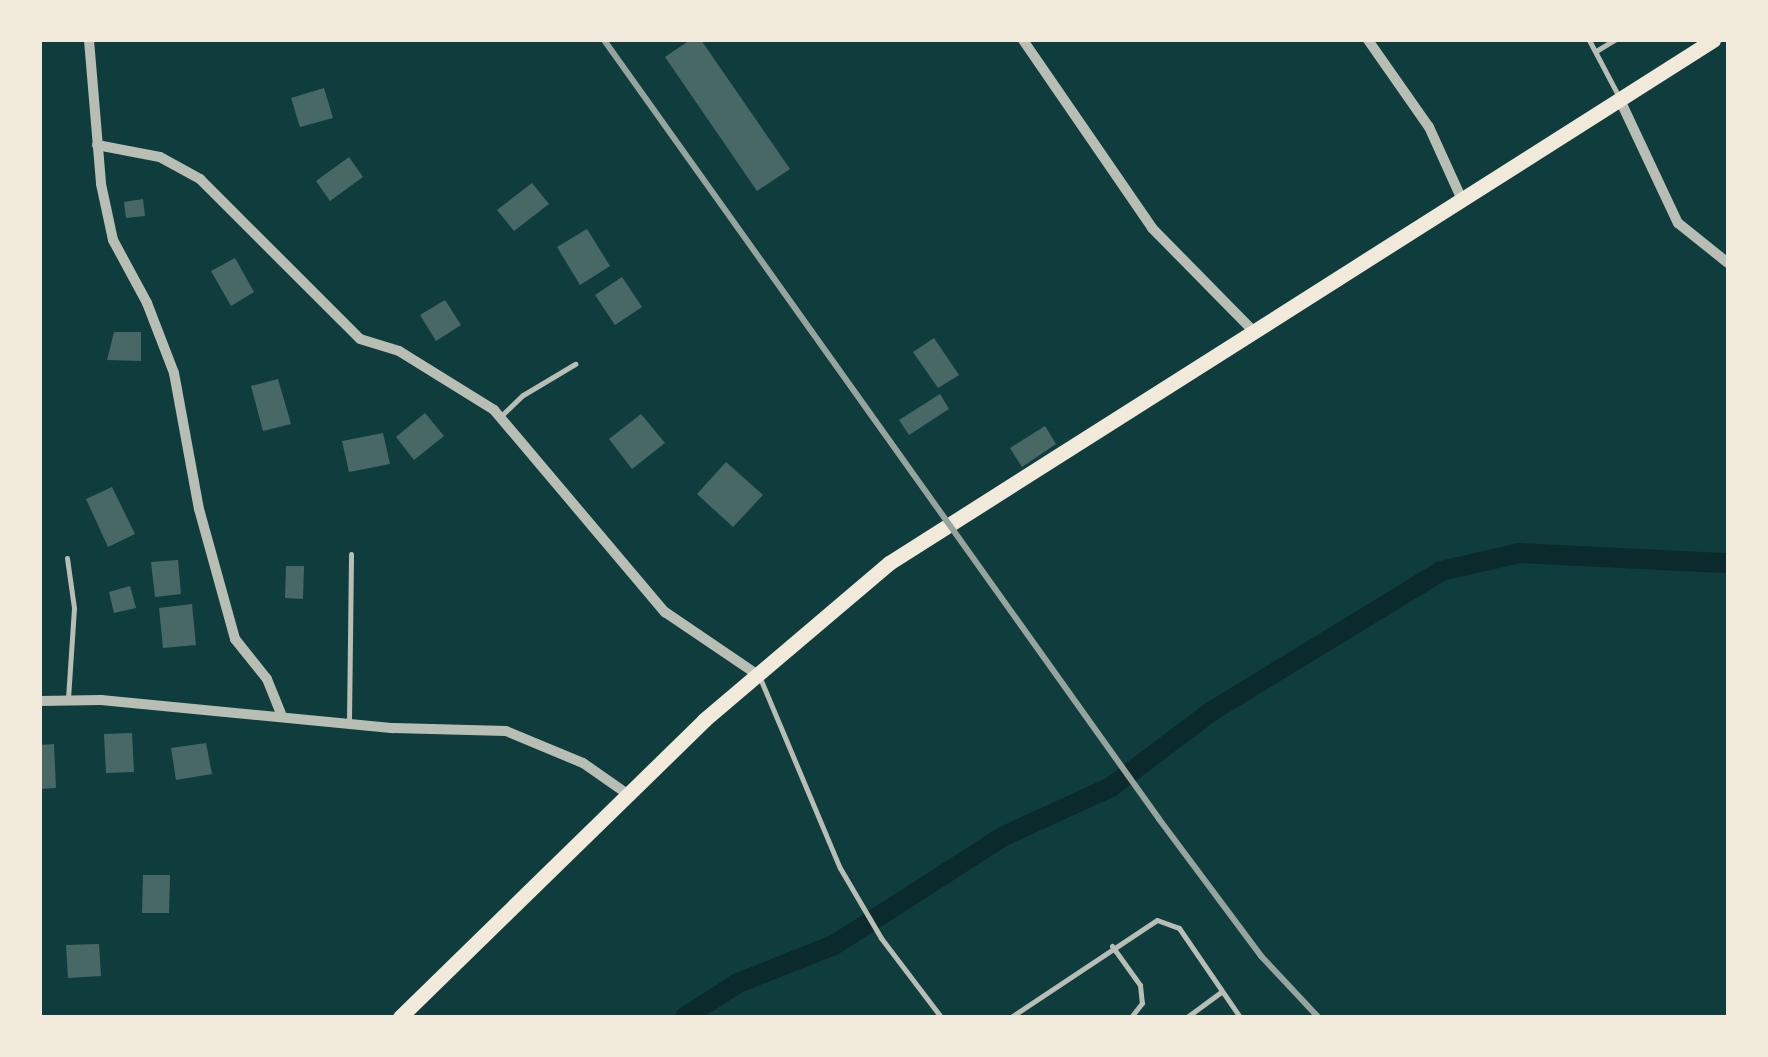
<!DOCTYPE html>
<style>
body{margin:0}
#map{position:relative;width:1768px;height:1057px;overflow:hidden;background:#0f3d3e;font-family:Jost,sans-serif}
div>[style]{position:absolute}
.canal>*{height:20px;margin:-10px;padding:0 10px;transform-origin:10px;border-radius:10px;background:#0a2a2b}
.building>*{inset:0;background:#486865}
.service>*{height:5px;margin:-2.5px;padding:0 2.5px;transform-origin:2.5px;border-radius:2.5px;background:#b8beb3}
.minor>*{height:10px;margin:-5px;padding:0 5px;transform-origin:5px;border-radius:5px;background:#b8beb3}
.secondary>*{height:15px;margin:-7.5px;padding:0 7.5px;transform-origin:7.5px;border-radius:7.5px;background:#f1e9da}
.rail>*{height:6px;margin:-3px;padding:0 3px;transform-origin:3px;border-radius:3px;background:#97a49c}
span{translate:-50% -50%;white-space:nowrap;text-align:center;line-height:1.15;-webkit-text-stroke:10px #f1e9da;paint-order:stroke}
.frame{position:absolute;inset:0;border:42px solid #f1e9da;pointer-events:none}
</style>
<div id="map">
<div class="canal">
<i style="left:685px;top:1017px;width:63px;rotate:-32.7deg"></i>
<i style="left:738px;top:983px;width:103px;rotate:-21.6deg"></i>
<i style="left:834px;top:945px;width:202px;rotate:-32.7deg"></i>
<i style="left:1004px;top:836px;width:118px;rotate:-24.6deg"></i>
<i style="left:1111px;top:787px;width:126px;rotate:-37deg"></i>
<i style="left:1212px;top:711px;width:268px;rotate:-31.4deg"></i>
<i style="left:1441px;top:571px;width:81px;rotate:-12.8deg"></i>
<i style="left:1520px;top:553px;width:208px;rotate:2.8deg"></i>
</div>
<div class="building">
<i style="clip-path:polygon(690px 40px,701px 40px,790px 169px,757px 191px,665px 57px)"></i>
<i style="clip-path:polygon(324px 88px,333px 118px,300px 127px,291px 98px)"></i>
<i style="clip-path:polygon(349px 157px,363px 177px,330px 201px,316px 181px)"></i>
<i style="clip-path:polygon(532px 183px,549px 204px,514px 231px,497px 210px)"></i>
<i style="clip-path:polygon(143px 199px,145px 216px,126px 218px,124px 202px)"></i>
<i style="clip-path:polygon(587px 229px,610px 266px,580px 285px,557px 247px)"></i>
<i style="clip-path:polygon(235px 258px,254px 292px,231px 306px,211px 271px)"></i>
<i style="clip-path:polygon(622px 277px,642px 307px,615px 325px,595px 295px)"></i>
<i style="clip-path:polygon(445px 300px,461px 325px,436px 341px,420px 315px)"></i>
<i style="clip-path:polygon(114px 332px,141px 332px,141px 361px,107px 360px)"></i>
<i style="clip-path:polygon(934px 338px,959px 375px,938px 388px,913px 352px)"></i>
<i style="clip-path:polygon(278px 379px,291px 424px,263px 431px,251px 386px)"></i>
<i style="clip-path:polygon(940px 394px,949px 409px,909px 435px,899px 420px)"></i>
<i style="clip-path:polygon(425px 413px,444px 436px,414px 460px,396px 437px)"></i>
<i style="clip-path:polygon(641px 414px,665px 443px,632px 469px,609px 439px)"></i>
<i style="clip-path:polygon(1045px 426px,1056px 444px,1022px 467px,1010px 448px)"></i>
<i style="clip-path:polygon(383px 433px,390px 464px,349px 472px,342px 441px)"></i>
<i style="clip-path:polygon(726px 462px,763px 495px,733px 527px,697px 494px)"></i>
<i style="clip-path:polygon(112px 487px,135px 534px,108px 547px,86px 499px)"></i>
<i style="clip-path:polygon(178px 560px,181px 594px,155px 597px,151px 562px)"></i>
<i style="clip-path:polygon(286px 566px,304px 566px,303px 599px,285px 598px)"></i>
<i style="clip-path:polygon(130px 586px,136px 608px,114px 613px,109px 592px)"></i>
<i style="clip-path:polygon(192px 604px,196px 645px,163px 648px,159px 608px)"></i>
<i style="clip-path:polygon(132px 733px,134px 772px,106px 773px,104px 734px)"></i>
<i style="clip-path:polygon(206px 743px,212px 774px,176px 780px,171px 748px)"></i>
<i style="clip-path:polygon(54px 744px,56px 788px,40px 789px,40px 745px)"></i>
<i style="clip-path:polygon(143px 875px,170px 875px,169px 913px,142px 913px)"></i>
<i style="clip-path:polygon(99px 944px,101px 976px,68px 978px,66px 945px)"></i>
</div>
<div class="service">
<i style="left:1589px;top:40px;width:64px;rotate:62.2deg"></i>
<i style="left:1596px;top:51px;width:21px;rotate:-31deg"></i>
<i style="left:501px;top:416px;width:30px;rotate:-44deg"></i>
<i style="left:523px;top:395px;width:61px;rotate:-30.8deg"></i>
<i style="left:67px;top:558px;width:50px;rotate:82deg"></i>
<i style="left:74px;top:608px;width:90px;rotate:93.8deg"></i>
<i style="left:760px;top:678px;width:206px;rotate:67.2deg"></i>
<i style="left:840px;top:868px;width:81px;rotate:59.6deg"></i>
<i style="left:881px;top:938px;width:99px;rotate:52.8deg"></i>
<i style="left:349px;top:721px;width:167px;rotate:-89.3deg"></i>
<i style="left:1112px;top:946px;width:48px;rotate:54.3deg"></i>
<i style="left:1140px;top:985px;width:18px;rotate:84deg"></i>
<i style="left:1142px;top:1003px;width:18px;rotate:128deg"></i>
<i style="left:1011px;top:1017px;width:175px;rotate:-33.6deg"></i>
<i style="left:1157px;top:920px;width:23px;rotate:20deg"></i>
<i style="left:1179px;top:928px;width:108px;rotate:55.6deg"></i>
<i style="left:1187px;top:1017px;width:42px;rotate:-36.3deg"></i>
</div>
<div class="minor">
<i style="left:89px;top:40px;width:144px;rotate:85.2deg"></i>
<i style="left:101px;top:184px;width:57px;rotate:77.9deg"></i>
<i style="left:113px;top:240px;width:72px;rotate:61.6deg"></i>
<i style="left:147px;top:303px;width:75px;rotate:68.9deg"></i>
<i style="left:174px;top:373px;width:138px;rotate:79.6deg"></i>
<i style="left:199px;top:509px;width:135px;rotate:74.5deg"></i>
<i style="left:235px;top:639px;width:51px;rotate:51.3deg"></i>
<i style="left:267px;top:679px;width:37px;rotate:68deg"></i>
<i style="left:1023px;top:40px;width:228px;rotate:55.5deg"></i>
<i style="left:1152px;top:228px;width:148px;rotate:45.5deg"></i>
<i style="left:1368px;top:40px;width:106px;rotate:55deg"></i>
<i style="left:1429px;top:127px;width:82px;rotate:65.6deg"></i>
<i style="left:1620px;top:100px;width:136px;rotate:64.8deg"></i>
<i style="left:1678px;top:223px;width:64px;rotate:38.7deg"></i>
<i style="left:97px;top:145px;width:64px;rotate:10.8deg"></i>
<i style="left:160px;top:157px;width:46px;rotate:28.8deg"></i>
<i style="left:200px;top:179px;width:226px;rotate:45deg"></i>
<i style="left:360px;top:339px;width:41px;rotate:17.1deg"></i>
<i style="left:399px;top:351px;width:112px;rotate:31.8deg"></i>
<i style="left:494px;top:410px;width:265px;rotate:49.8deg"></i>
<i style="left:665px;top:612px;width:112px;rotate:34.1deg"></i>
<i style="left:40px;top:701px;width:61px;rotate:-0.9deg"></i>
<i style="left:101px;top:700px;width:294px;rotate:5.5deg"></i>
<i style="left:394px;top:728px;width:112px;rotate:1.5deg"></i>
<i style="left:506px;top:731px;width:83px;rotate:22.6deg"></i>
<i style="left:583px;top:763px;width:52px;rotate:34.9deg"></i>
</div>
<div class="secondary">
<i style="left:400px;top:1017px;width:425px;rotate:-44.3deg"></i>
<i style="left:704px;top:720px;width:243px;rotate:-40.3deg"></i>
<i style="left:889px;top:563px;width:976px;rotate:-32.4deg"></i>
</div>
<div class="rail">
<i style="left:604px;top:40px;width:956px;rotate:54.53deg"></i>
<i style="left:1159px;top:819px;width:171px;rotate:53.3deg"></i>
<i style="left:1261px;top:956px;width:83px;rotate:46.9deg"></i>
</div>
<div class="frame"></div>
</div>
